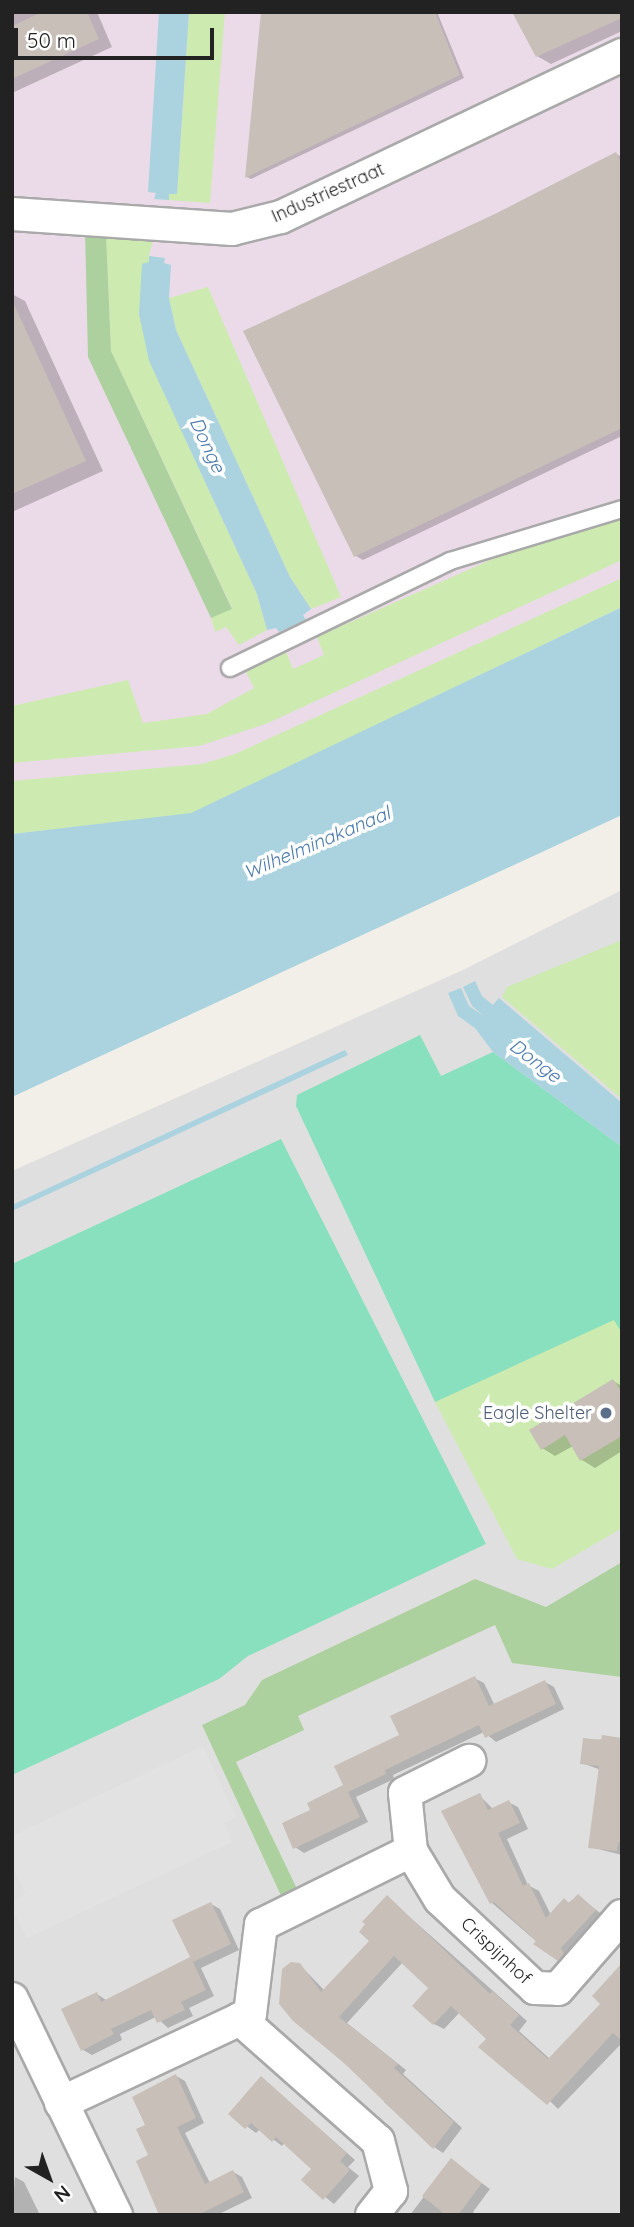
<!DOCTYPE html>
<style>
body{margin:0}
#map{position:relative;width:634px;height:2227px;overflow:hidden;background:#f2efe9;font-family:Quicksand,sans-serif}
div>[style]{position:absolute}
.residential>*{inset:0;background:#e0dfdf}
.industrial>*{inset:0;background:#ebdbe8}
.grass>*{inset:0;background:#cdebb0}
.forest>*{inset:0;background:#add19e}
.pitch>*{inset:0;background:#88e0be}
.parking>*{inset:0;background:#e2e2e2}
.water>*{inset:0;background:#aad3df}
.shadow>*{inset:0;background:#0003}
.building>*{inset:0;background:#c7bfb8}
.roads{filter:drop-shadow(2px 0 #a9a9a9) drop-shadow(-2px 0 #a9a9a9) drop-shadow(0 2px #a9a9a9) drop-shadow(0 -2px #a9a9a9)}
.service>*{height:16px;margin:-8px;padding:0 8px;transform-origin:8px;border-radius:8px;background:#fff}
.minor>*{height:32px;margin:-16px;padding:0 16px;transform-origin:16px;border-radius:16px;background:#fff}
.dots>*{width:19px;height:19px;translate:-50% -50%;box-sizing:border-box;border:4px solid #fff;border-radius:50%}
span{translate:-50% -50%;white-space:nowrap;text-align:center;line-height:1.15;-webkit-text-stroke:7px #fff;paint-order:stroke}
.street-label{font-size:18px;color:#222}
.service-label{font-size:18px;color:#4e5e75}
.right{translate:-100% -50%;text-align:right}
.water-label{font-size:19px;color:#4a7aab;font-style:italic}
.frame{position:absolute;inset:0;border:14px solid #222;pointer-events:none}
.north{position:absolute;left:14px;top:2143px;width:70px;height:70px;-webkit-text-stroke:5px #fff;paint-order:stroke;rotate:140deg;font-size:19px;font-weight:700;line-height:28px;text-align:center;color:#222}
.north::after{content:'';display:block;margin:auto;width:24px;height:32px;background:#222;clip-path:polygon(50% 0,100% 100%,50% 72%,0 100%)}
.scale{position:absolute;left:14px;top:28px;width:200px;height:32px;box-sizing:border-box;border:4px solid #222;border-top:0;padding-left:9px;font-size:21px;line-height:24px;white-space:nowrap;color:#222;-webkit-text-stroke:5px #fff;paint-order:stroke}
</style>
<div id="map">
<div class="residential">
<i style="clip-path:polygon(622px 890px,622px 2215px,12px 2215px,12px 1171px,463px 970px)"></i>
</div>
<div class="industrial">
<i style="clip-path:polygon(12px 12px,622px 12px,622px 594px,213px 785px,12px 806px)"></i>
</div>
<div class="grass">
<i style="clip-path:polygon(189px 12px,225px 12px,210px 203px,169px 200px,169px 194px,177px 193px)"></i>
<i style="clip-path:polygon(106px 233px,154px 235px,149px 256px,149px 360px,257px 594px,267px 630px,239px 645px,226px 627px,215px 632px,211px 618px,232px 608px,111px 351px)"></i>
<i style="clip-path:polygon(208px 287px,341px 597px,311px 609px,290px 577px,176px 330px,169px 298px)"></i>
<i style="clip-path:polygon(622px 520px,622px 560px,268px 723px,199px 746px,12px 763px,12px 706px,128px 680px,143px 723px,207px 714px,254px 688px,246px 672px,286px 652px,293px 669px,324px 655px,317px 637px,540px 538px)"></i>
<i style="clip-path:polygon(622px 578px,622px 607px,191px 814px,12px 834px,12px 781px,202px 764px,235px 754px)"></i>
<i style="clip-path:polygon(622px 940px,622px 1099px,502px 997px,507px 987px)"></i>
<i style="clip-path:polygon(614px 1319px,622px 1333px,622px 1528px,552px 1569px,517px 1559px,435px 1402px)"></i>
</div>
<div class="forest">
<i style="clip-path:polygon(85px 231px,106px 233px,111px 351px,232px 609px,211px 618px,88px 357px)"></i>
<i style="clip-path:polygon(622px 1562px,622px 1677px,512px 1663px,495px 1625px,298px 1716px,304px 1730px,236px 1762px,300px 1895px,284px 1902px,202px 1725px,245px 1705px,262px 1680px,475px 1579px,546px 1607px)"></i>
</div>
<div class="pitch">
<i style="clip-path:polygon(420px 1035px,441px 1076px,493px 1052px,622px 1147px,622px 1333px,614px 1320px,435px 1402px,296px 1106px,297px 1095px)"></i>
<i style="clip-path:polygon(281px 1139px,486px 1544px,248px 1656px,219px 1679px,12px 1775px,12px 1264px)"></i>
</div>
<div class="parking">
<i style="clip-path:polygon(203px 1746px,236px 1817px,224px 1823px,232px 1842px,27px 1938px,12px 1909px,12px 1901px,26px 1894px,12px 1866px,12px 1836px)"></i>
</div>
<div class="water">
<i style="clip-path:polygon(159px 12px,189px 12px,177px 194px,169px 194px,169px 200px,154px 199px,156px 193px,148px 192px)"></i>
<i style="clip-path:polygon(149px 256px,165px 258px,164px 263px,171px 265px,169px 298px,176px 330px,290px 577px,311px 609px,303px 615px,306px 620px,279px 632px,276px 628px,267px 630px,257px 594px,149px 361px,139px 314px,142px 264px,149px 262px)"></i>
<i style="clip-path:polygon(622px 607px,622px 815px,12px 1097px,12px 834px,191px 813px)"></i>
<i style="clip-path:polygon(475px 981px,482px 996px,493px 1005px,499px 998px,622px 1103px,622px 1147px,493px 1052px,475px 1028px,458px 1016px,448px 993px,461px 988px,469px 1006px,484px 1016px,472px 1006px,463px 987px)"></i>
<i style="clip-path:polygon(345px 1050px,348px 1055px,12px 1211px,12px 1205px)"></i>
</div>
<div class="shadow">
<i style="clip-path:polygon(12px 12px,97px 12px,112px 47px,12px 93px)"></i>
<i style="clip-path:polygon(262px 12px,437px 12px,464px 78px,251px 179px,247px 177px)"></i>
<i style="clip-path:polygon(622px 12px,622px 31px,551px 64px,537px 56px)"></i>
<i style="clip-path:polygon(616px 154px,622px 157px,622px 436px,363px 560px,356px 556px,498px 214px)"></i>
<i style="clip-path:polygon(12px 294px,25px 301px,103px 471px,12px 512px)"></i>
<i style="clip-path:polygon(613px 1381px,622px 1386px,622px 1451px,595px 1468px,582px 1460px,573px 1446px,555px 1456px,542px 1448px)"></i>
<i style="clip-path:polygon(474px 1678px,484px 1683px,495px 1706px,545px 1682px,554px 1687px,564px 1709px,496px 1742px,484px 1732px,393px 1775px,394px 1779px,356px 1797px,368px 1822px,304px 1853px,295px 1847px,312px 1811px)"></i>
<i style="clip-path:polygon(622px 1724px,622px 1855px,590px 1847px,601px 1770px,582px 1763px,585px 1740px,620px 1739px)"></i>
<i style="clip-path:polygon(479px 1795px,493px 1809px,508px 1802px,518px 1807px,528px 1829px,507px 1839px,528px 1885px,539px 1891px,551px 1915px,578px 1896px,604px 1916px,562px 1964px,491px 1902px)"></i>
<i style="clip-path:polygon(387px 1897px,527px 2021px,519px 2031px,550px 2059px,603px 2004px,622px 1966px,622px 2043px,558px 2109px,460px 2012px,444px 2029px,434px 2024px,431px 1988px,403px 1962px,347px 2023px,406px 2070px,403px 2074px,462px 2128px,443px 2153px,434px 2147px,384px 2102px,386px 2099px,294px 2020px,299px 1964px,325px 1991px,371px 1941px)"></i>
<i style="clip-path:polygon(211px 1904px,220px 1909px,239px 1950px,201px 1968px,214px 1996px,189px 2008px,193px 2016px,168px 2028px,156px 2017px,120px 2034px,122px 2040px,92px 2055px,83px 2050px,97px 1994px,106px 2000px,192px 1958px)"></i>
<i style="clip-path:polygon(176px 2076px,185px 2081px,204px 2123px,185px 2133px,210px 2183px,233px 2172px,242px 2177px,252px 2198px,217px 2215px,163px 2215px,147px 2126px)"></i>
<i style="clip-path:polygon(262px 2078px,355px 2160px,348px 2167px,359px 2176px,334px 2204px,304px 2180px,314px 2169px,285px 2142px,282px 2146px,260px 2129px,256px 2133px,230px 2114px)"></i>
<i style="clip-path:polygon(451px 2161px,490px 2189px,473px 2212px,476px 2215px,410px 2215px)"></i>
<i style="clip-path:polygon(15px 2177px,24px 2182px,40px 2215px,12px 2215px)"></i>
</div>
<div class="building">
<i style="clip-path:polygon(42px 12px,87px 12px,99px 39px,12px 79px,12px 26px)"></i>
<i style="clip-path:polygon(261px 12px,435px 12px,460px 75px,245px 178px)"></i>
<i style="clip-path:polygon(512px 12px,622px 12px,622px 18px,536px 57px)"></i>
<i style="clip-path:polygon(616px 152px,622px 164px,622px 428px,354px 557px,243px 331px,497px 213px)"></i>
<i style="clip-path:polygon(12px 300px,86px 461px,12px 494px)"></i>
<i style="clip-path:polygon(613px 1379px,622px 1393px,622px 1436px,580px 1461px,565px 1435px,541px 1450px,529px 1430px)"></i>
<i style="clip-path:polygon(475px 1676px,489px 1706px,545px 1680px,556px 1704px,485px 1738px,479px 1725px,385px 1770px,386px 1774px,348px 1792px,360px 1817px,293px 1849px,282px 1823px,310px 1810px,307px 1803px,343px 1785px,334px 1766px,399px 1735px,390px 1716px)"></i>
<i style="clip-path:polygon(602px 1735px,622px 1738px,622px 1843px,618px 1842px,617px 1851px,588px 1848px,599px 1766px,580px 1764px,583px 1738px,601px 1740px)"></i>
<i style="clip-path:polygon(480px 1793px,488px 1810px,509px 1800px,520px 1823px,498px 1833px,523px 1886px,529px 1883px,546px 1918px,564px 1898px,569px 1903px,578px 1894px,596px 1910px,561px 1948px,564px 1954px,558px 1961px,533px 1944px,536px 1941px,494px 1902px,490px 1904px,441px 1811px)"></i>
<i style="clip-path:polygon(387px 1895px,490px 1994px,492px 1991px,519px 2015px,510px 2025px,548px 2059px,600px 2004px,592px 1996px,622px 1963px,622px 2041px,613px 2033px,547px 2105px,478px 2047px,486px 2039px,451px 2006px,433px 2025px,412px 2006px,428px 1988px,394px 1956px,339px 2017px,398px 2064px,394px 2068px,454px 2122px,433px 2149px,342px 2061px,293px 2021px,279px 2004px,282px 1969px,291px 1962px,300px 1963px,321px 1992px,369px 1941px,359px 1932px,365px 1924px,362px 1922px)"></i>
<i style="clip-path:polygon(211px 1902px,231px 1944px,193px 1962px,206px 1990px,181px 2002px,185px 2010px,157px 2023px,151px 2010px,111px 2029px,114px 2034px,81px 2051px,61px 2009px,97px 1992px,101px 2002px,190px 1957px,172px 1920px)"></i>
<i style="clip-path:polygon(176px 2074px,196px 2118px,177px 2127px,205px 2184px,233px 2170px,244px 2192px,198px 2215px,159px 2215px,136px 2161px,148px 2155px,136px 2129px,145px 2125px,132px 2097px)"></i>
<i style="clip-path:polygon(261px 2076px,347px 2153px,340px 2161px,350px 2170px,323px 2200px,301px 2180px,311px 2169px,276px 2137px,272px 2142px,251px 2123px,245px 2129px,228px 2114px)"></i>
<i style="clip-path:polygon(451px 2158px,482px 2183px,458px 2215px,446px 2215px,422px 2196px)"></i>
</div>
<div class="roads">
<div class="service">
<i style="left:230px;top:668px;width:245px;rotate:-25.9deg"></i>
<i style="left:450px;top:561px;width:180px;rotate:-16.8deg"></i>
</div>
<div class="minor">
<i style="left:12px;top:214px;width:221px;rotate:3.9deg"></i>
<i style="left:232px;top:229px;width:50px;rotate:-13.8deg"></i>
<i style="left:281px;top:217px;width:378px;rotate:-25.4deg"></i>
<i style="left:411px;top:1851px;width:58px;rotate:-95.9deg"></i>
<i style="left:405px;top:1793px;width:72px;rotate:-26.6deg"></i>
<i style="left:12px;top:1999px;width:240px;rotate:64.3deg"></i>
<i style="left:240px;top:2019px;width:11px;rotate:-27deg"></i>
<i style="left:250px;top:2014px;width:90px;rotate:-83deg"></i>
<i style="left:261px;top:1925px;width:167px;rotate:-26.3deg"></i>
<i style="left:411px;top:1851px;width:56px;rotate:58.9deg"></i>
<i style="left:440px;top:1899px;width:130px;rotate:43.1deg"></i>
<i style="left:535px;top:1988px;width:23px;rotate:2deg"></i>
<i style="left:558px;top:1989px;width:97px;rotate:-48.8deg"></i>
<i style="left:61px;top:2103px;width:198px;rotate:-25.1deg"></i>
<i style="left:240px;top:2019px;width:184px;rotate:41.5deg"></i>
<i style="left:378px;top:2141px;width:52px;rotate:75.4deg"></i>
<i style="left:391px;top:2191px;width:31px;rotate:128deg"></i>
</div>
</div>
<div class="dots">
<i style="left:606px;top:1413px;background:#5c6f8a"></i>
</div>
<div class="street-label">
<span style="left:328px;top:193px;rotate:-24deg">Industriestraat</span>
<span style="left:496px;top:1951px;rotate:43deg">Crispijnhof</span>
</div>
<div class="service-label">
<span class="right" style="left:592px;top:1413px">Eagle Shelter</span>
</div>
<div class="water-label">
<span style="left:207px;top:445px;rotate:65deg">Donge</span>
<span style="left:317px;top:843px;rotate:-23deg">Wilhelminakanaal</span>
<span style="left:535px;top:1061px;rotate:37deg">Donge</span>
</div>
<div class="frame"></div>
<div class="north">N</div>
<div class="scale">50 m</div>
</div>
